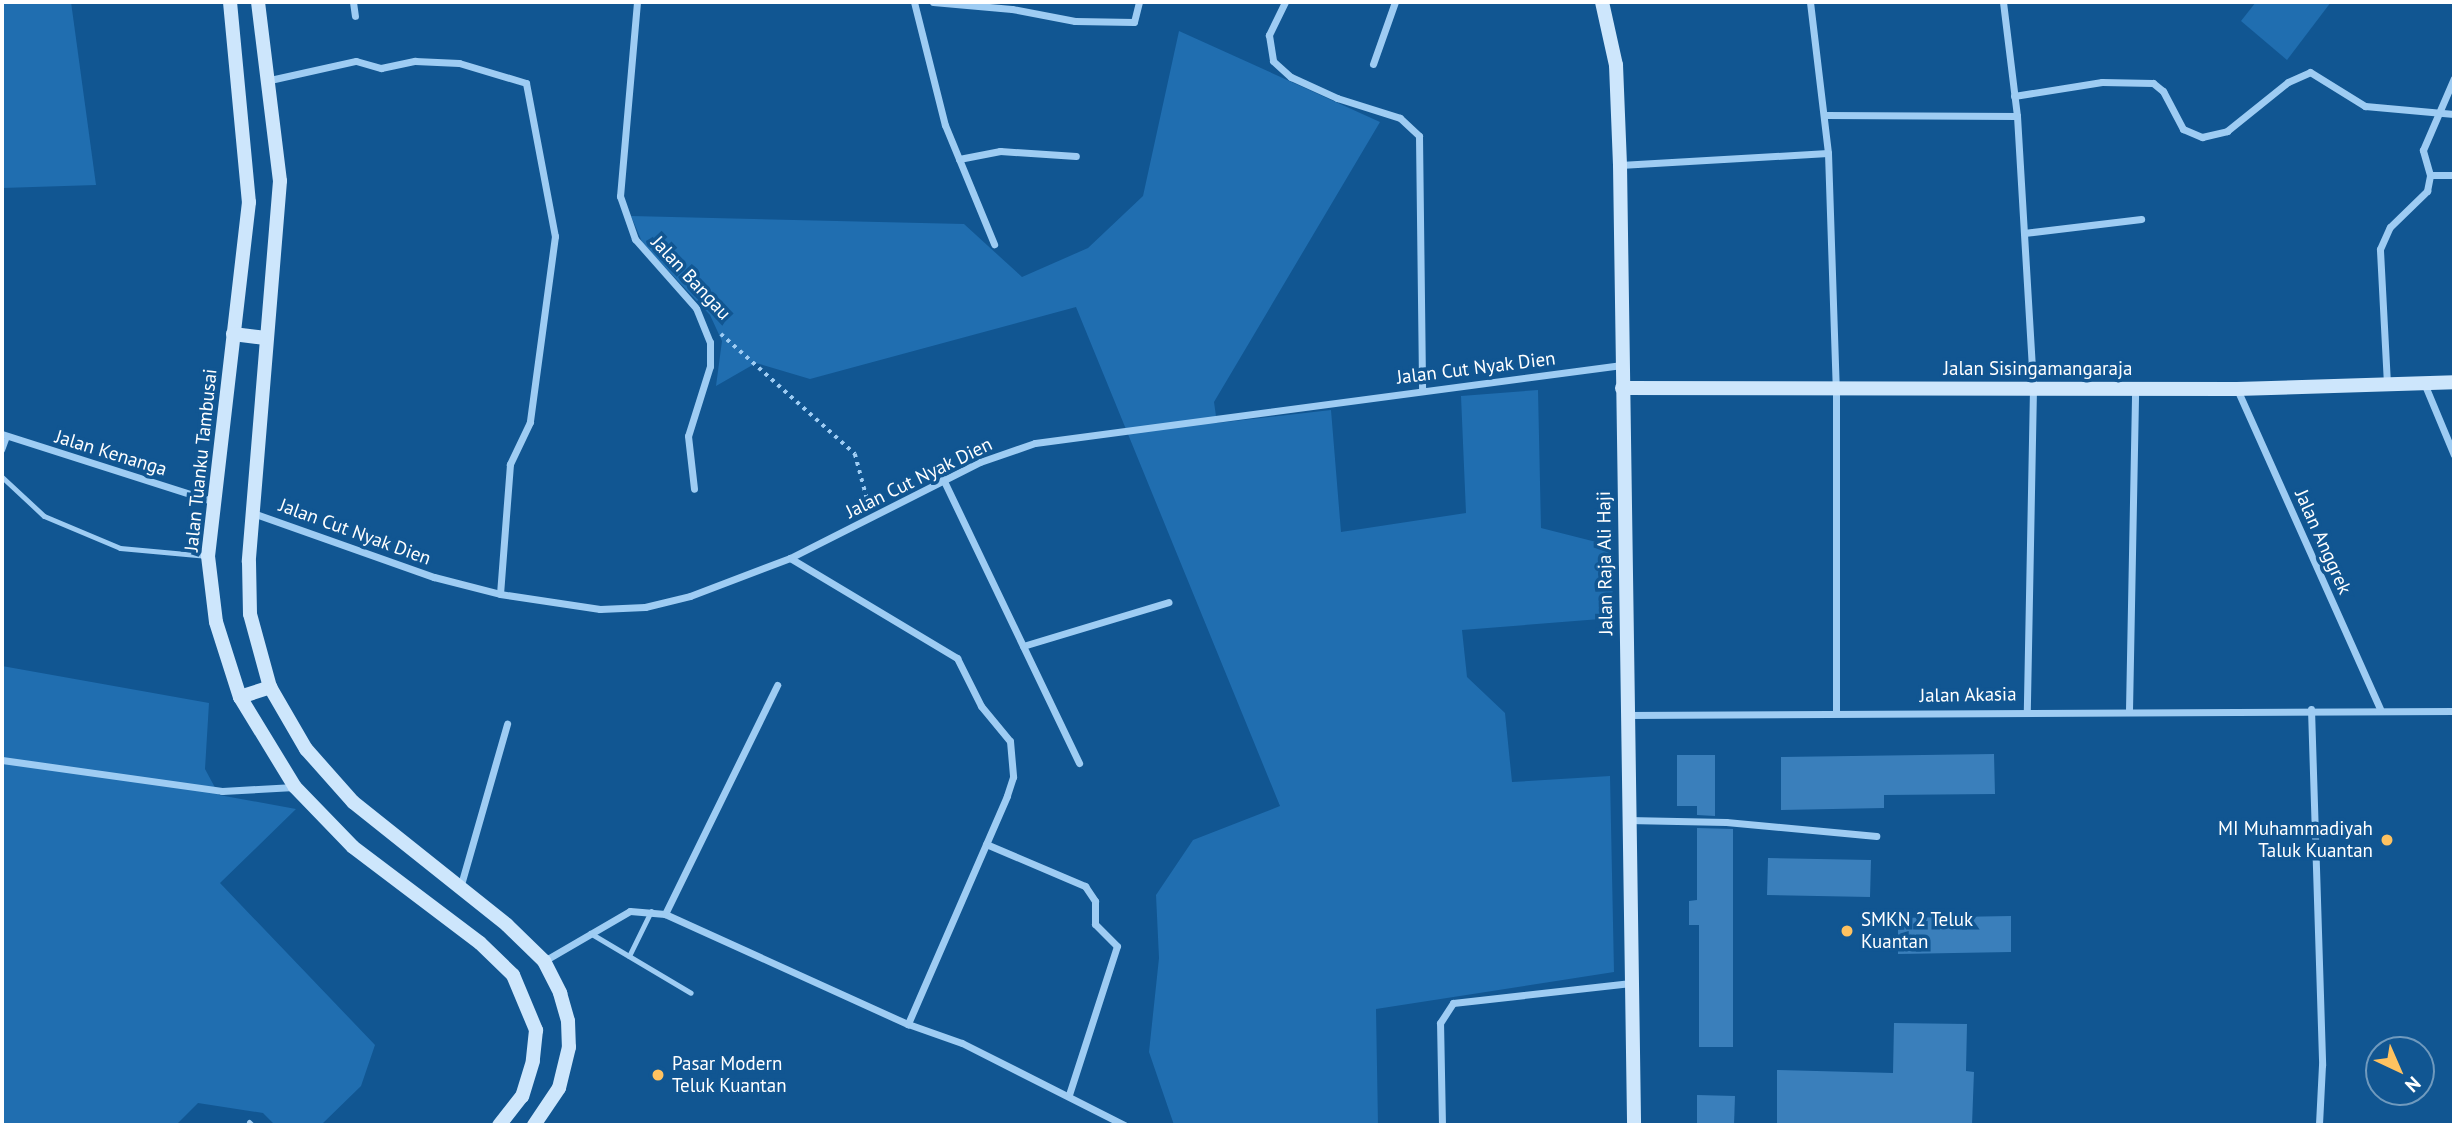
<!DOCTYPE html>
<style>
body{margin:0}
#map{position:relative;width:2456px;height:1127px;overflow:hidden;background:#115692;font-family:"PT Sans",sans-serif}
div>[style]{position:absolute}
.green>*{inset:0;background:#206eb0}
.building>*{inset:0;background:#3a7fbb}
.path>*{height:3.5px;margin-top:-1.75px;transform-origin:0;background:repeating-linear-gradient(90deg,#9eccf3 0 3.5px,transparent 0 8.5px)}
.lane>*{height:5px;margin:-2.5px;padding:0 2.5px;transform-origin:2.5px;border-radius:2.5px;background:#9eccf3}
.street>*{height:7px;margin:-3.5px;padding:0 3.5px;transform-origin:3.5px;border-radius:3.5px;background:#9eccf3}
.secondary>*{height:14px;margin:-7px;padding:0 7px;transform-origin:7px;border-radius:7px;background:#cde6fc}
.dots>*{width:19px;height:19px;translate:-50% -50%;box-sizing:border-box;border:4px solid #115692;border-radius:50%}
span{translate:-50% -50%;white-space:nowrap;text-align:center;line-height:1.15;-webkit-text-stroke:7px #115692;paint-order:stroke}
.street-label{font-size:19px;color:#fff}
.poi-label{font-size:19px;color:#fff}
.right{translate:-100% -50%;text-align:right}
.left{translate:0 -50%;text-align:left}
.frame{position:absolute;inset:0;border:4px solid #fff;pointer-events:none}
.north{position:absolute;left:2365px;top:1036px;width:70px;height:70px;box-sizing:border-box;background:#115692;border:2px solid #709abe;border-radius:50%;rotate:136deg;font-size:19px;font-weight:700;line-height:28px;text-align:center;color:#fff}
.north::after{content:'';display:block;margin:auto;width:24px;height:32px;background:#ffc260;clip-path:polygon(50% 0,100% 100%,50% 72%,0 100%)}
</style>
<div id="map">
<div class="green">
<i style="clip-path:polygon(2px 2px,71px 2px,96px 185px,2px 188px)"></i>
<i style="clip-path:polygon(2256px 2px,2331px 2px,2287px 60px,2241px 21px)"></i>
<i style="clip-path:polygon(1179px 31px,1380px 122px,1214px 402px,1217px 423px,1331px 410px,1341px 532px,1466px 513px,1461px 396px,1538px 390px,1541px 528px,1612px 546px,1613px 618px,1462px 630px,1467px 677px,1505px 713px,1512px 782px,1610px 776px,1614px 972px,1376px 1009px,1378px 1125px,1174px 1125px,1149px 1052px,1159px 958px,1156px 895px,1193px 840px,1280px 806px,1076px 307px,810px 379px,756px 363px,716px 386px,722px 341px,710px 315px,643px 244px,631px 216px,964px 224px,1022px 277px,1088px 248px,1143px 196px)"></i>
<i style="clip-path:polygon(2px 666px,209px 703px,205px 769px,219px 795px,296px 809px,220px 883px,375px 1045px,361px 1086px,321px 1125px,275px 1125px,263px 1113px,198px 1103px,176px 1125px,2px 1125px)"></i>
</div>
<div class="building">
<i style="clip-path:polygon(1994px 754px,1995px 794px,1884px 795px,1884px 808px,1781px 810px,1781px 757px)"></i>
<i style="clip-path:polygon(1677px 755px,1715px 755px,1715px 816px,1697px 815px,1697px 806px,1677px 806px)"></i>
<i style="clip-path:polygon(1697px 828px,1733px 829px,1733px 1047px,1699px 1047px,1699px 925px,1689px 925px,1689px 901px,1697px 900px)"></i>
<i style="clip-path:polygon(1768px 858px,1871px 860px,1870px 897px,1767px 895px)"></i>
<i style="clip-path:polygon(2011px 916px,2011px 952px,1898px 954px,1898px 918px)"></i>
<i style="clip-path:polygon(1894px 1023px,1967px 1024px,1966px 1071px,1974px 1072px,1972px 1125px,1777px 1125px,1777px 1070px,1893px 1073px)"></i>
<i style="clip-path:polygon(1697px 1095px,1735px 1096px,1734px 1125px,1697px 1125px)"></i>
</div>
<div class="path">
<i style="left:721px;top:334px;width:180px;rotate:41.8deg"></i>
<i style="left:855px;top:454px;width:54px;rotate:74.9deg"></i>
</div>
<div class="lane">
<i style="left:2px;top:450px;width:15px;rotate:-70deg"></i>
<i style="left:2px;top:477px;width:57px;rotate:42.9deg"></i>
<i style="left:44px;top:516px;width:82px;rotate:22.8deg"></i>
<i style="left:120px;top:548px;width:88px;rotate:5.2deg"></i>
<i style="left:590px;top:933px;width:117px;rotate:30.7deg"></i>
<i style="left:629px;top:956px;width:50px;rotate:-63.9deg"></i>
<i style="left:249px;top:1122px;width:4px;rotate:45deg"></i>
</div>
<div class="street">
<i style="left:353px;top:2px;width:14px;rotate:82deg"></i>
<i style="left:637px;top:2px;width:195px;rotate:95deg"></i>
<i style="left:620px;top:196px;width:46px;rotate:70.8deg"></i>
<i style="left:635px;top:239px;width:92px;rotate:48.5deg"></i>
<i style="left:696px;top:308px;width:37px;rotate:68deg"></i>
<i style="left:710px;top:342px;width:24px;rotate:90deg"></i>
<i style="left:710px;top:366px;width:73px;rotate:107.4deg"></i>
<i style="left:688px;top:436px;width:53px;rotate:83.5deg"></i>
<i style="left:914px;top:2px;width:127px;rotate:75.9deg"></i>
<i style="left:945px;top:125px;width:129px;rotate:67.6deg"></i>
<i style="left:933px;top:2px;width:79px;rotate:5.1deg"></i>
<i style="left:1012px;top:9px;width:64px;rotate:10.8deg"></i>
<i style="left:1075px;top:21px;width:59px;rotate:1deg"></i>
<i style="left:1134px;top:22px;width:21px;rotate:-76deg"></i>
<i style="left:1285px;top:2px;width:37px;rotate:116deg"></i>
<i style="left:1269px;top:35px;width:26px;rotate:81deg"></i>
<i style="left:1273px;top:61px;width:24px;rotate:42deg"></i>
<i style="left:1291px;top:77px;width:51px;rotate:24.5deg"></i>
<i style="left:1337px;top:98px;width:66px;rotate:17.6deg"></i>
<i style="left:1400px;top:118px;width:26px;rotate:43deg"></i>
<i style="left:1419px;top:136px;width:255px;rotate:89.3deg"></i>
<i style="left:1810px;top:2px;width:152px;rotate:83.2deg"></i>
<i style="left:1828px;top:153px;width:235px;rotate:88.1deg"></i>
<i style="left:1836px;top:388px;width:325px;rotate:90deg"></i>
<i style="left:2003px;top:2px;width:115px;rotate:83deg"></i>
<i style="left:2017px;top:116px;width:272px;rotate:86.6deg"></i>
<i style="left:2033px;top:388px;width:322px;rotate:91.1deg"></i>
<i style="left:1373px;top:64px;width:66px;rotate:-70.5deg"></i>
<i style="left:270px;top:80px;width:88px;rotate:-12.5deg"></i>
<i style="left:356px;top:61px;width:26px;rotate:16deg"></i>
<i style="left:381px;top:68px;width:35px;rotate:-12deg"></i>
<i style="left:415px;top:61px;width:44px;rotate:2.6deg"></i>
<i style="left:459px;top:63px;width:70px;rotate:16.6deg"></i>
<i style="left:526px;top:83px;width:156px;rotate:79.3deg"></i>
<i style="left:555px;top:236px;width:188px;rotate:97.7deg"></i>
<i style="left:530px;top:422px;width:47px;rotate:115.5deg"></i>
<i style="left:510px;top:464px;width:130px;rotate:94.4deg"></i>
<i style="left:2014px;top:96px;width:89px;rotate:-9deg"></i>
<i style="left:2102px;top:82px;width:51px;rotate:1.1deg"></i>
<i style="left:2153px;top:83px;width:13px;rotate:39deg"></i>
<i style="left:2163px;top:91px;width:43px;rotate:62.2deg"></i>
<i style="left:2183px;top:129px;width:21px;rotate:23deg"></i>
<i style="left:2202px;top:137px;width:26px;rotate:-13deg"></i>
<i style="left:2227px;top:131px;width:78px;rotate:-38.8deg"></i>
<i style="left:2288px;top:82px;width:24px;rotate:-24deg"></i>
<i style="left:2310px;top:72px;width:65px;rotate:31.7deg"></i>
<i style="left:2365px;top:106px;width:89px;rotate:5.1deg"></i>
<i style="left:1826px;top:115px;width:191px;rotate:0.3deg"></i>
<i style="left:959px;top:159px;width:42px;rotate:-11deg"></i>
<i style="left:1000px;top:151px;width:76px;rotate:3.8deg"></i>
<i style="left:1620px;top:165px;width:208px;rotate:-3.3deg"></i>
<i style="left:2430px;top:175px;width:24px"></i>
<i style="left:2024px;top:233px;width:118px;rotate:-6.8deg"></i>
<i style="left:2424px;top:383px;width:78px;rotate:67.4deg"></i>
<i style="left:2387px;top:384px;width:135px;rotate:-93deg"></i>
<i style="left:2380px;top:249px;width:24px;rotate:-66deg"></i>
<i style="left:2390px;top:227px;width:52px;rotate:-44.2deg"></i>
<i style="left:2427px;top:191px;width:16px;rotate:-79deg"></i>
<i style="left:2430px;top:175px;width:26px;rotate:-106deg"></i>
<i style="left:2423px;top:150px;width:78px;rotate:-66.7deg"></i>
<i style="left:2237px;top:389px;width:350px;rotate:65.9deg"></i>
<i style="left:2px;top:434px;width:220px;rotate:17.7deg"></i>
<i style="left:943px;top:479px;width:315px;rotate:64.4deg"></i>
<i style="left:253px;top:513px;width:192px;rotate:19.5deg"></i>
<i style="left:434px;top:577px;width:68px;rotate:14.4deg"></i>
<i style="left:500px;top:594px;width:101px;rotate:8.5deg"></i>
<i style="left:600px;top:609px;width:45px;rotate:-2.5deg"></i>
<i style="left:645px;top:607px;width:46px;rotate:-13.7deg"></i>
<i style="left:690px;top:596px;width:107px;rotate:-20.8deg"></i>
<i style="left:790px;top:558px;width:213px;rotate:-26.8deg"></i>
<i style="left:980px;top:462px;width:58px;rotate:-19.1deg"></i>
<i style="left:1035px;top:443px;width:592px;rotate:-7.57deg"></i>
<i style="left:790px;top:558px;width:195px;rotate:30.9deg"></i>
<i style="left:957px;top:658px;width:54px;rotate:63.4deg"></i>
<i style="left:981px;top:706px;width:45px;rotate:50.4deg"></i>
<i style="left:1010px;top:741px;width:36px;rotate:85deg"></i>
<i style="left:1013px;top:777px;width:20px;rotate:108deg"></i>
<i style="left:1007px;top:796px;width:249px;rotate:113.5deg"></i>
<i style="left:1023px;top:646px;width:152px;rotate:-16.8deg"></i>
<i style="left:2311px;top:709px;width:356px;rotate:88.2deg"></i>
<i style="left:2322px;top:1065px;width:60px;rotate:92.9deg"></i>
<i style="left:2129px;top:710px;width:321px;rotate:-88.9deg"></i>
<i style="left:1626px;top:715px;width:828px;rotate:-0.28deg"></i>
<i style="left:2px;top:760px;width:222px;rotate:8deg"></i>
<i style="left:222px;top:791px;width:72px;rotate:-3.2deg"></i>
<i style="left:1628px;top:820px;width:98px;rotate:1.2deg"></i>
<i style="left:1726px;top:822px;width:151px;rotate:5.3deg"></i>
<i style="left:986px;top:844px;width:108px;rotate:23deg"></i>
<i style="left:1085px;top:886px;width:18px;rotate:56deg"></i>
<i style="left:1095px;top:901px;width:23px;rotate:90deg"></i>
<i style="left:1095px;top:924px;width:31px;rotate:45deg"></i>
<i style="left:1117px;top:946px;width:157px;rotate:107.9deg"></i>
<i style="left:460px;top:888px;width:171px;rotate:-74deg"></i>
<i style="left:665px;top:914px;width:255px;rotate:-63.9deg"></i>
<i style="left:544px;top:961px;width:99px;rotate:-30.2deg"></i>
<i style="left:630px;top:911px;width:35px;rotate:5deg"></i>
<i style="left:665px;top:914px;width:267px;rotate:24.4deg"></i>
<i style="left:908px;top:1024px;width:57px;rotate:19.4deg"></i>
<i style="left:962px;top:1043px;width:182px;rotate:26.8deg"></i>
<i style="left:1442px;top:1125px;width:102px;rotate:-91.1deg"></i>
<i style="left:1440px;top:1023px;width:24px;rotate:-57deg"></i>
<i style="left:1453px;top:1003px;width:179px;rotate:-6.4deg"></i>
</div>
<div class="secondary">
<i style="left:230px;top:2px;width:201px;rotate:84.6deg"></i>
<i style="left:249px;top:202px;width:356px;rotate:96.6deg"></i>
<i style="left:208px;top:556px;width:66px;rotate:83.1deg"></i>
<i style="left:216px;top:622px;width:79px;rotate:72.3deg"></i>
<i style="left:240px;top:697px;width:105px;rotate:58.6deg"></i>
<i style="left:295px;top:787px;width:83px;rotate:46deg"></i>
<i style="left:353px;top:847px;width:159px;rotate:37.1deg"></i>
<i style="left:480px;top:943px;width:46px;rotate:44.1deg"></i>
<i style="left:513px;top:975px;width:60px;rotate:67.3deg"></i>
<i style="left:536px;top:1030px;width:31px;rotate:96deg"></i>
<i style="left:533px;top:1061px;width:37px;rotate:107deg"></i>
<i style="left:522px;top:1096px;width:37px;rotate:128deg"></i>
<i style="left:258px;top:2px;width:180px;rotate:83deg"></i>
<i style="left:280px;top:181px;width:382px;rotate:94.7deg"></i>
<i style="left:249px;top:562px;width:52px;rotate:88.9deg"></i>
<i style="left:250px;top:614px;width:76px;rotate:74.7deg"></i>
<i style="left:270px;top:687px;width:72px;rotate:59.9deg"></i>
<i style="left:306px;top:749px;width:71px;rotate:48.4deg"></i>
<i style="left:353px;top:802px;width:197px;rotate:38.6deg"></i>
<i style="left:507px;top:925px;width:52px;rotate:44.2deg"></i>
<i style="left:544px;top:961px;width:36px;rotate:63deg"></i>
<i style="left:560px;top:993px;width:29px;rotate:74deg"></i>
<i style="left:568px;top:1021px;width:26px;rotate:88deg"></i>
<i style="left:569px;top:1047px;width:42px;rotate:103.7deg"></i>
<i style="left:559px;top:1088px;width:45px;rotate:124deg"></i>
<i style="left:1602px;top:2px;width:65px;rotate:77.5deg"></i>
<i style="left:1616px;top:65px;width:100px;rotate:87.7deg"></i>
<i style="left:1620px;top:165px;width:960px;rotate:89.16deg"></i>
<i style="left:233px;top:334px;width:31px;rotate:7deg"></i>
<i style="left:1622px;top:388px;width:615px;rotate:0.09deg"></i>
<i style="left:2237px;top:389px;width:217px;rotate:-1.8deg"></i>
<i style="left:240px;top:697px;width:32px;rotate:-18deg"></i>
</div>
<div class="dots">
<i style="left:2387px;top:840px;background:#ffc260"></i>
<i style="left:1847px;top:931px;background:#ffc260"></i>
<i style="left:658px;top:1075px;background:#ffc260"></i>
</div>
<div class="street-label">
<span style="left:691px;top:278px;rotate:47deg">Jalan Bangau</span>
<span style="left:1476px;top:368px;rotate:-7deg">Jalan Cut Nyak Dien</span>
<span style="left:2038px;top:369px">Jalan Sisingamangaraja</span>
<span style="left:111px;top:453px;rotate:17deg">Jalan Kenanga</span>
<span style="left:201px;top:460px;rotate:-84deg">Jalan Tuanku Tambusai</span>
<span style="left:919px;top:478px;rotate:-26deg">Jalan Cut Nyak Dien</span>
<span style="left:355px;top:532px;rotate:20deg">Jalan Cut Nyak Dien</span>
<span style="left:2323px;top:542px;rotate:66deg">Jalan Anggrek</span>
<span style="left:1605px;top:563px;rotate:-91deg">Jalan Raja Ali Haji</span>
<span style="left:1968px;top:695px;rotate:-1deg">Jalan Akasia</span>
</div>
<div class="poi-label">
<span class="right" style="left:2373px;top:840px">MI Muhammadiyah<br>Taluk Kuantan</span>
<span class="left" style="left:1861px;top:931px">SMKN 2 Teluk<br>Kuantan</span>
<span class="left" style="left:672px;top:1075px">Pasar Modern<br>Teluk Kuantan</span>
</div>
<div class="frame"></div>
<div class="north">N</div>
</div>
